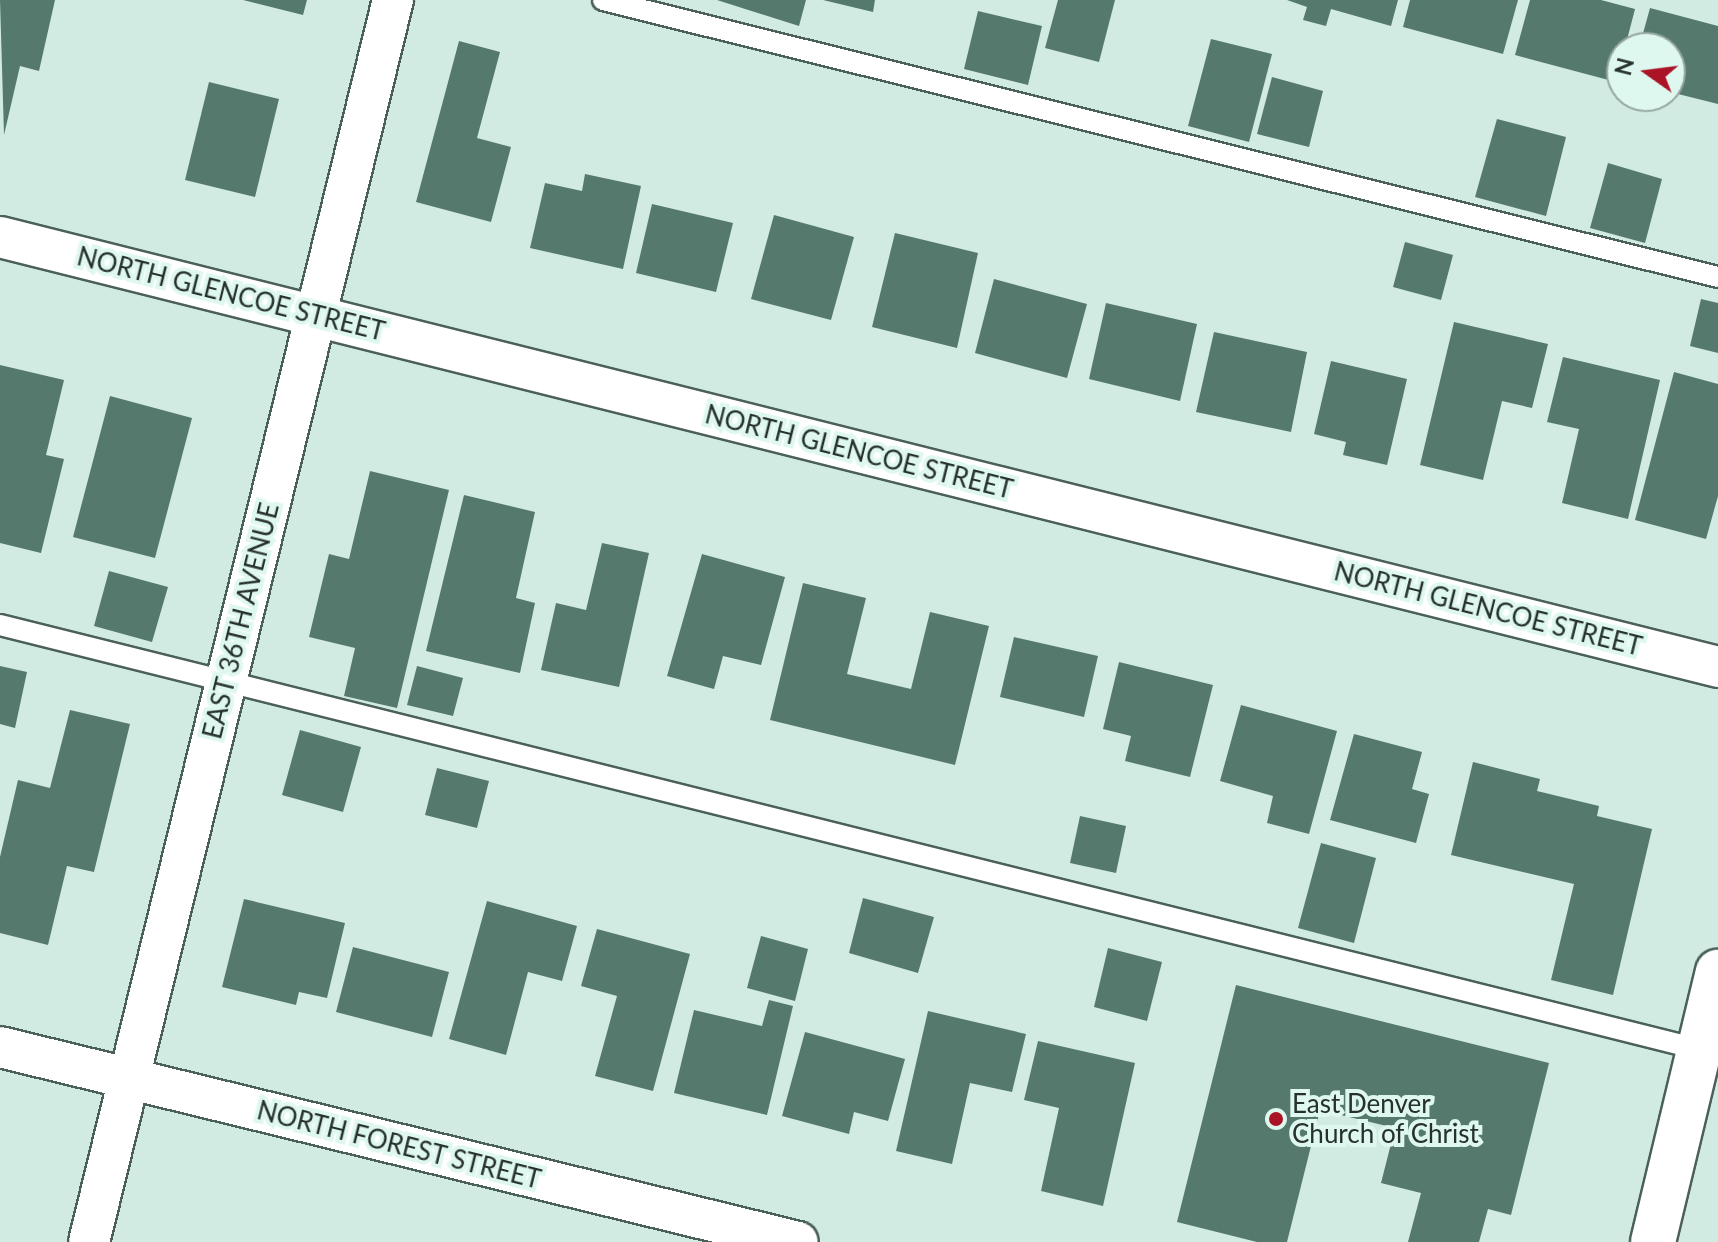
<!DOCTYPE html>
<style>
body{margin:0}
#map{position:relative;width:1718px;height:1242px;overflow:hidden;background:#d2ebe2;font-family:Lato,sans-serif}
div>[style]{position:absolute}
.building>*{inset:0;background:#55796d}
.roads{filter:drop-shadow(2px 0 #4a6059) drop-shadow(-2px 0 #4a6059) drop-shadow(0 2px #4a6059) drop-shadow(0 -2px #4a6059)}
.service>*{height:20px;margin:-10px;padding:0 10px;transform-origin:10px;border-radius:10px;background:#fff}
.minor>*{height:40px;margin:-20px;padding:0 20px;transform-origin:20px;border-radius:20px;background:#fff}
.tertiary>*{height:44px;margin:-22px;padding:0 22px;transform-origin:22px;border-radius:22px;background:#fff}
.dots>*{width:22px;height:22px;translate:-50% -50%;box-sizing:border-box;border:4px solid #dff8ef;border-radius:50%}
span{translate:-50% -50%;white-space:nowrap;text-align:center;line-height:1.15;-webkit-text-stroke:8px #dff8ef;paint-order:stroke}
.street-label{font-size:26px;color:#26302d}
.poi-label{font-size:26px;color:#26302d}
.left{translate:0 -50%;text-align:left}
.north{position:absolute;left:1606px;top:32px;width:80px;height:80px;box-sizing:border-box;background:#dff8ef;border:2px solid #95a8a1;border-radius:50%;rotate:284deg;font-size:22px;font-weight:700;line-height:32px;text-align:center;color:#26302d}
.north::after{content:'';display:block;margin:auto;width:28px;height:36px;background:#aa1426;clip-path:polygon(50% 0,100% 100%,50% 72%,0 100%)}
</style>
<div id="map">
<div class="building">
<i style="clip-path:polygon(0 0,55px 0,39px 71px,20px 66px,4px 135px)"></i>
<i style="clip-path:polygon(243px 0,307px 0,303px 15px)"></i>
<i style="clip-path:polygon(717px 0,806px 0,799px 26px)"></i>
<i style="clip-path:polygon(823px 0,875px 0,873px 12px)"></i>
<i style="clip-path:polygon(1058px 0,1115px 0,1099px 62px,1045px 48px)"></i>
<i style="clip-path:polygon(1287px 0,1398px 0,1391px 26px,1331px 9px,1326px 26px,1303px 20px,1307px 7px)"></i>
<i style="clip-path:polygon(1410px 0,1518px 0,1503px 54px,1403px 27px)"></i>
<i style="clip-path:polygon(1530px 0,1601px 0,1635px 9px,1616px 82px,1515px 55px)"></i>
<i style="clip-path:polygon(1650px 8px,1718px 26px,1718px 104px,1670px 92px,1670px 48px,1639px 48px)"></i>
<i style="clip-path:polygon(978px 11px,1042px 26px,1028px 85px,964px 69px)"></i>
<i style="clip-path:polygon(1211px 39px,1272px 54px,1249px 142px,1188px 126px)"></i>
<i style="clip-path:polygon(459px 41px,500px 52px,477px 138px,511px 147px,491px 222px,416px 202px)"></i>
<i style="clip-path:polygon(1272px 77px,1323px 91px,1309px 147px,1257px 134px)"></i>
<i style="clip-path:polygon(209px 82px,279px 99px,255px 197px,185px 180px)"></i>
<i style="clip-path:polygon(1497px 119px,1566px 137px,1546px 216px,1475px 197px)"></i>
<i style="clip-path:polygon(1608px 163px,1662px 179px,1645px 243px,1590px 228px)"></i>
<i style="clip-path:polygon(585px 174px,641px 186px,623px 269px,530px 248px,545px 183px,582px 191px)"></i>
<i style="clip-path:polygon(652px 204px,733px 223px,716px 292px,636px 273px)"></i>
<i style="clip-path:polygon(774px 215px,854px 237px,831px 320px,751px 299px)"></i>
<i style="clip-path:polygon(895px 233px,978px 253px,957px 348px,872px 327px)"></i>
<i style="clip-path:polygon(1405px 242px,1453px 255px,1441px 300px,1393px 287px)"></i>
<i style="clip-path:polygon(994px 279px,1087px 304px,1067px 378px,975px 353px)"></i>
<i style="clip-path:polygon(1701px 299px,1718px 303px,1718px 353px,1690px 346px)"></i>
<i style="clip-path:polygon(1106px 303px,1197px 324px,1180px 401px,1089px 379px)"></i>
<i style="clip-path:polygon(1454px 322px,1548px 344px,1532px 408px,1502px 401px,1483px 480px,1420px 465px)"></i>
<i style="clip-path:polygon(1214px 332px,1307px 352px,1291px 432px,1196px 412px)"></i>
<i style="clip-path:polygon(1563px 357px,1660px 380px,1628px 519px,1562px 503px,1579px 429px,1547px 422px)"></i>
<i style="clip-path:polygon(1331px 361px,1407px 379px,1387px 465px,1343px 455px,1346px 442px,1314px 434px)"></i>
<i style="clip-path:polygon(0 365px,64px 380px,46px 455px,64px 459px,41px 553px,0 543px)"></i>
<i style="clip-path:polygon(1674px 372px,1718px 384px,1718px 496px,1706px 539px,1635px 520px)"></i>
<i style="clip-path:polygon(110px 396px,192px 418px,155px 558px,73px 537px)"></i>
<i style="clip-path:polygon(370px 471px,449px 490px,397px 708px,344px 696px,355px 648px,309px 637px,329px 554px,349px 559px)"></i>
<i style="clip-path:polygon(464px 495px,535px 512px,516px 598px,535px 603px,520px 673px,426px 651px)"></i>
<i style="clip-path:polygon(602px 543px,649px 553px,619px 687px,541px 670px,556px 603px,586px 610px)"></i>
<i style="clip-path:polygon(702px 554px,785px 577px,761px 665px,723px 656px,714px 689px,667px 676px)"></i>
<i style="clip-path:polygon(109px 571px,168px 587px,152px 642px,94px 626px)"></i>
<i style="clip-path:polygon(803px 583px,866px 598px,847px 674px,911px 689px,930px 612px,989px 626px,955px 765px,770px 720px)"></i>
<i style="clip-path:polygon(1014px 637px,1098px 656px,1084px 717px,1000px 697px)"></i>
<i style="clip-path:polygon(1119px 662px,1213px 685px,1190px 777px,1125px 761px,1131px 736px,1103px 729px)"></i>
<i style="clip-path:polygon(0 666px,27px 672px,15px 728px,0 724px)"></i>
<i style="clip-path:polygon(417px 666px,463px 678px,453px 716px,407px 705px)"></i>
<i style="clip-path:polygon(1241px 705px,1337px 731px,1309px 834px,1267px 823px,1273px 796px,1220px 781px)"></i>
<i style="clip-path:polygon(70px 710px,130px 724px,94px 872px,67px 866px,48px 945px,0 933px,0 857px,18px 780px,50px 788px)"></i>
<i style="clip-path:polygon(300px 730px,361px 747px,343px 812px,282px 795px)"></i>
<i style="clip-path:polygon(1354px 734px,1422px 752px,1412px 789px,1429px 794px,1416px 843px,1330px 820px)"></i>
<i style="clip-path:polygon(1473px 762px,1540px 779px,1537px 791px,1599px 806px,1597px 816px,1652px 829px,1613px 995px,1551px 980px,1574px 884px,1451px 855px)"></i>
<i style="clip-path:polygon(437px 768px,489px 781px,477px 828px,425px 815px)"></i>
<i style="clip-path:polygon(1080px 816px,1126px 826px,1116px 873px,1070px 863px)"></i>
<i style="clip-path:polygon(1321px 843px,1376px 858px,1354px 943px,1298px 928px)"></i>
<i style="clip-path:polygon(863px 898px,934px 917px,918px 973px,849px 953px)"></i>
<i style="clip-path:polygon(244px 899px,345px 923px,327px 998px,299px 992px,296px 1005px,222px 987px)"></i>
<i style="clip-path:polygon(487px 901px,577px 926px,562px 981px,528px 972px,506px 1055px,449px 1039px)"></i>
<i style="clip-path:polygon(597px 929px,690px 954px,653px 1091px,595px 1076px,617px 996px,581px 986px)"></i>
<i style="clip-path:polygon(761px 936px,808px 949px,795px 1001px,747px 988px)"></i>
<i style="clip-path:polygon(353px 947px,449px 972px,432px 1037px,336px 1012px)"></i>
<i style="clip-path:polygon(1108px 948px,1162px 962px,1147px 1021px,1094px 1007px)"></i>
<i style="clip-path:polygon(1236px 985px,1549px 1063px,1511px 1215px,1488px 1209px,1479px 1242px,1408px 1242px,1421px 1193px,1381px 1183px,1395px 1128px,1320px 1110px,1287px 1242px,1257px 1242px,1177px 1222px)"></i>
<i style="clip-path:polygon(769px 1000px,793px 1006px,767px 1115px,674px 1093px,694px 1010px,762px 1026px)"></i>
<i style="clip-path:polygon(928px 1011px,1026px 1034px,1012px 1092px,970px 1083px,952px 1164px,896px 1151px)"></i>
<i style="clip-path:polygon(805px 1032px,905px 1059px,888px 1121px,854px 1112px,849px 1134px,782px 1116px)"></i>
<i style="clip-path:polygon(1038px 1041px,1135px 1063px,1103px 1206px,1041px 1191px,1059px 1108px,1024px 1100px)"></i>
</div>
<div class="roads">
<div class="service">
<i style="left:603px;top:0;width:1149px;rotate:13.95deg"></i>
<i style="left:0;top:625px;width:1754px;rotate:14.02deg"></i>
</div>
<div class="minor">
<i style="left:0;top:237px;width:1771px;rotate:14.05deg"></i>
<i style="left:0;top:1047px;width:821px;rotate:13.73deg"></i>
<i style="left:89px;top:1242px;width:1279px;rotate:-76.25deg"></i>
</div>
<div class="tertiary">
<i style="left:1653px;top:1242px;width:278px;rotate:-76.5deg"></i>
</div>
</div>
<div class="dots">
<i style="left:1276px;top:1119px;background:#aa1426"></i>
</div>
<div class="street-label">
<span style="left:231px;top:294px;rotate:14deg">NORTH GLENCOE STREET</span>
<span style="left:859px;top:452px;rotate:14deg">NORTH GLENCOE STREET</span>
<span style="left:1488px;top:609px;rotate:14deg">NORTH GLENCOE STREET</span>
<span style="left:241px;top:621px;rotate:-76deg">EAST 36TH AVENUE</span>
<span style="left:399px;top:1145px;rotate:14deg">NORTH FOREST STREET</span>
</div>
<div class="poi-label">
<span class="left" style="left:1292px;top:1119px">East Denver<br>Church of Christ</span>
</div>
<div class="north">N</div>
</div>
